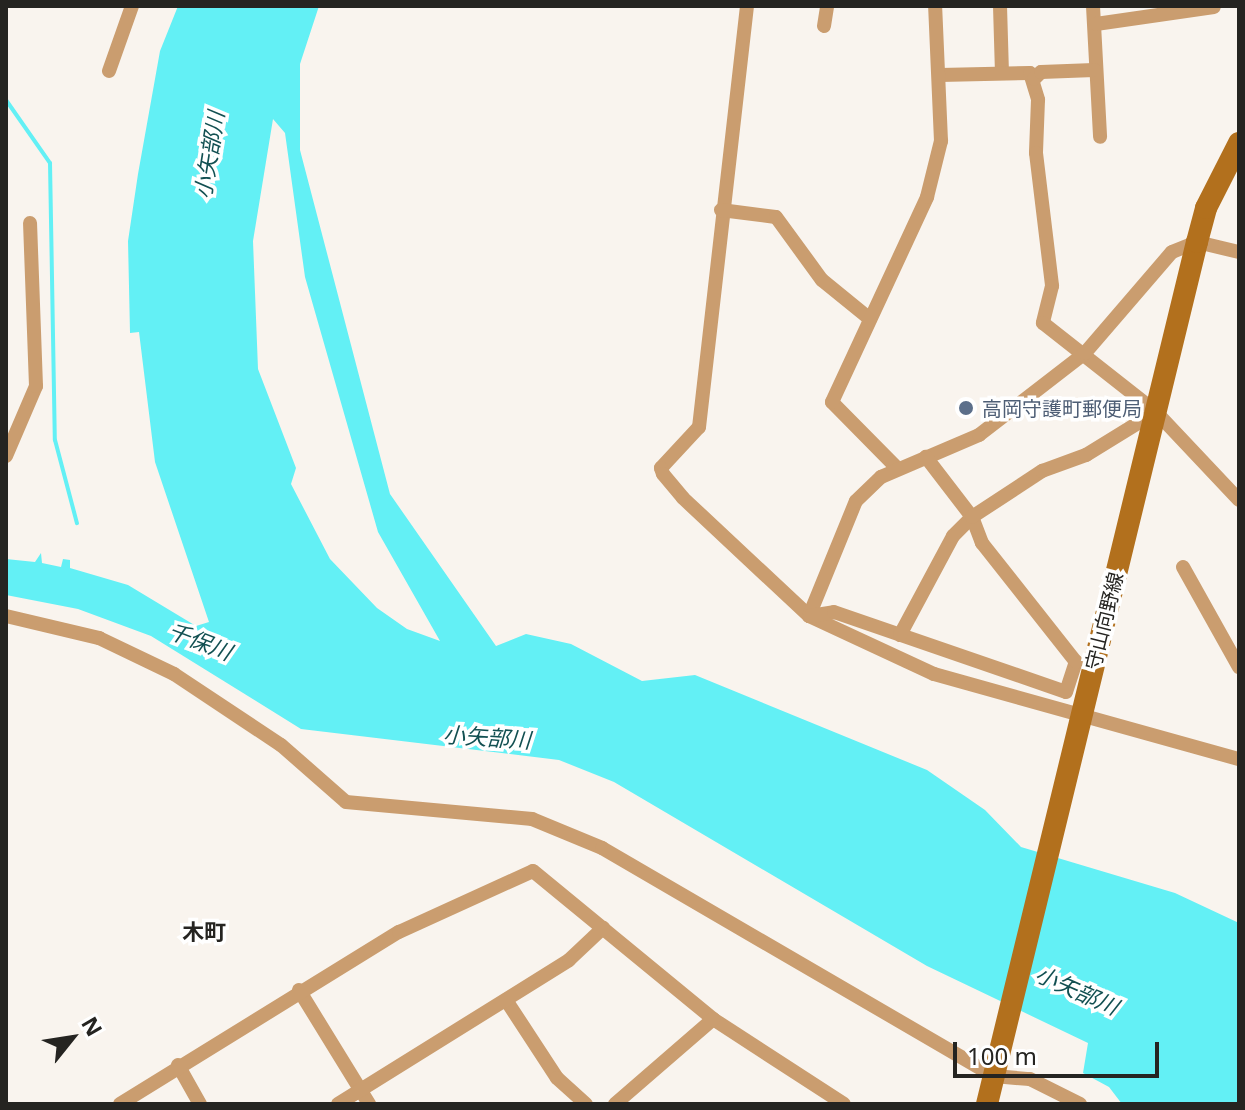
<!DOCTYPE html>
<meta charset="utf-8">
<style>
body{margin:0}
#map{position:relative;width:1245px;height:1110px;overflow:hidden;background:#f9f4ee;font-family:"Noto Sans","Noto Sans JP",sans-serif}
div>[style]{position:absolute}
.water>*{inset:0;background:#63f0f5}
.stream>*{height:4px;margin:-2px;padding:0 2px;transform-origin:2px;border-radius:2px;background:#63f0f5}
.minor>*{height:14px;margin:-7px;padding:0 7px;transform-origin:7px;border-radius:7px;background:#ca9d6f}
.secondary>*{height:22px;margin:-11px;padding:0 11px;transform-origin:11px;border-radius:11px;background:#b2701d}
.dots>*{width:22px;height:22px;translate:-50% -50%;box-sizing:border-box;border:4px solid #fff;border-radius:50%}
span{translate:-50% -50%;white-space:nowrap;text-align:center;line-height:1.15;-webkit-text-stroke:7px #fff;paint-order:stroke}
.service-label{font-size:20px;color:#4e5e75}
.left{translate:0 -50%;text-align:left}
.street-label{font-size:20px;color:#252421}
.water-label{font-size:22px;color:#125052;font-style:italic}
.neighbourhood-label{font-size:22px;color:#252421;font-weight:700}
.frame{position:absolute;inset:0;border:8px solid #252421;pointer-events:none}
.north{position:absolute;left:32px;top:998px;width:80px;height:80px;-webkit-text-stroke:6px #fff;paint-order:stroke;rotate:60deg;font-size:22px;font-weight:700;line-height:32px;text-align:center;color:#252421}
.north::after{content:'';display:block;margin:auto;width:28px;height:36px;background:#252421;clip-path:polygon(50% 0,100% 100%,50% 72%,0 100%)}
.scale{position:absolute;left:953px;top:1042px;width:206px;height:36px;box-sizing:border-box;border:4px solid #252421;border-top:0;padding-left:10px;font-size:24px;line-height:28px;white-space:nowrap;color:#252421;-webkit-text-stroke:6px #fff;paint-order:stroke}
</style>
<div id="map">
<div class="water">
<i style="clip-path:polygon(evenodd,178px 6px,319px 6px,300px 64px,300px 150px,390px 494px,496px 646px,526px 634px,571px 644px,642px 681px,695px 675px,927px 770px,985px 810px,1021px 847px,1175px 893px,1239px 923px,1239px 1104px,1122px 1104px,1109px 1087px,1083px 1073px,1088px 1043px,927px 966px,614px 782px,559px 760px,301px 729px,151px 636px,78px 609px,6px 595px,6px 559px,35px 562px,41px 553px,42px 563px,61px 567px,63px 559px,70px 560px,70px 568px,128px 585px,196px 626px,209px 622px,155px 462px,139px 332px,130px 333px,128px 241px,138px 174px,160px 51px,178px 6px,273px 119px,285px 133px,305px 277px,378px 532px,440px 641px,407px 629px,377px 608px,330px 559px,291px 484px,296px 468px,258px 369px,253px 241px,273px 119px)"></i>
</div>
<div class="stream">
<i style="left:6px;top:100px;width:77px;rotate:55.1deg"></i>
<i style="left:50px;top:163px;width:277px;rotate:89deg"></i>
<i style="left:55px;top:440px;width:86px;rotate:75.2deg"></i>
</div>
<div class="minor">
<i style="left:747px;top:6px;width:424px;rotate:96.5deg"></i>
<i style="left:699px;top:427px;width:56px;rotate:132.8deg"></i>
<i style="left:661px;top:468px;width:6px;rotate:72deg"></i>
<i style="left:663px;top:474px;width:31px;rotate:50deg"></i>
<i style="left:683px;top:498px;width:173px;rotate:43.1deg"></i>
<i style="left:809px;top:616px;width:138px;rotate:24.9deg"></i>
<i style="left:934px;top:674px;width:317px;rotate:15.6deg"></i>
<i style="left:1000px;top:6px;width:67px;rotate:88.3deg"></i>
<i style="left:1093px;top:6px;width:131px;rotate:86.9deg"></i>
<i style="left:1096px;top:24px;width:119px;rotate:-8.2deg"></i>
<i style="left:824px;top:26px;width:20px;rotate:-81deg"></i>
<i style="left:109px;top:71px;width:69px;rotate:-70.5deg"></i>
<i style="left:940px;top:75px;width:90px;rotate:-1.3deg"></i>
<i style="left:1030px;top:73px;width:28px;rotate:73deg"></i>
<i style="left:1038px;top:100px;width:53px;rotate:92.2deg"></i>
<i style="left:1036px;top:153px;width:134px;rotate:83.1deg"></i>
<i style="left:1052px;top:286px;width:38px;rotate:104deg"></i>
<i style="left:1043px;top:323px;width:144px;rotate:38.2deg"></i>
<i style="left:1156px;top:412px;width:121px;rotate:46.7deg"></i>
<i style="left:1034px;top:79px;width:10px;rotate:-45deg"></i>
<i style="left:1041px;top:72px;width:53px;rotate:-2.2deg"></i>
<i style="left:721px;top:210px;width:55px;rotate:7.3deg"></i>
<i style="left:776px;top:217px;width:78px;rotate:53.9deg"></i>
<i style="left:822px;top:280px;width:62px;rotate:39.1deg"></i>
<i style="left:6px;top:456px;width:76px;rotate:-66.8deg"></i>
<i style="left:36px;top:386px;width:163px;rotate:-92.1deg"></i>
<i style="left:898px;top:469px;width:94px;rotate:-134.6deg"></i>
<i style="left:832px;top:402px;width:226px;rotate:-65.1deg"></i>
<i style="left:927px;top:197px;width:58px;rotate:-76deg"></i>
<i style="left:941px;top:141px;width:135px;rotate:-92.5deg"></i>
<i style="left:1183px;top:567px;width:115px;rotate:60.8deg"></i>
<i style="left:6px;top:616px;width:96px;rotate:13.3deg"></i>
<i style="left:99px;top:638px;width:83px;rotate:25.6deg"></i>
<i style="left:174px;top:674px;width:128px;rotate:33.6deg"></i>
<i style="left:281px;top:745px;width:86px;rotate:41.2deg"></i>
<i style="left:346px;top:802px;width:187px;rotate:5.2deg"></i>
<i style="left:532px;top:819px;width:76px;rotate:22.5deg"></i>
<i style="left:602px;top:848px;width:453px;rotate:30.2deg"></i>
<i style="left:994px;top:1076px;width:36px;rotate:5deg"></i>
<i style="left:1030px;top:1079px;width:56px;rotate:26.6deg"></i>
<i style="left:809px;top:616px;width:124px;rotate:-67.8deg"></i>
<i style="left:856px;top:501px;width:35px;rotate:-44deg"></i>
<i style="left:881px;top:477px;width:107px;rotate:-23.2deg"></i>
<i style="left:979px;top:435px;width:134px;rotate:-37.7deg"></i>
<i style="left:1085px;top:353px;width:133px;rotate:-49.3deg"></i>
<i style="left:1172px;top:252px;width:27px;rotate:-22deg"></i>
<i style="left:1197px;top:242px;width:43px;rotate:13.4deg"></i>
<i style="left:810px;top:616px;width:24px;rotate:-9deg"></i>
<i style="left:834px;top:612px;width:245px;rotate:19deg"></i>
<i style="left:1066px;top:692px;width:32px;rotate:-72deg"></i>
<i style="left:1076px;top:662px;width:152px;rotate:-128.3deg"></i>
<i style="left:982px;top:543px;width:28px;rotate:-111deg"></i>
<i style="left:972px;top:517px;width:76px;rotate:-127.5deg"></i>
<i style="left:900px;top:635px;width:112px;rotate:-61.8deg"></i>
<i style="left:953px;top:536px;width:27px;rotate:-45deg"></i>
<i style="left:972px;top:517px;width:84px;rotate:-33.3deg"></i>
<i style="left:1042px;top:471px;width:47px;rotate:-20deg"></i>
<i style="left:1086px;top:455px;width:82px;rotate:-31.6deg"></i>
<i style="left:299px;top:990px;width:134px;rotate:58.4deg"></i>
<i style="left:506px;top:1000px;width:93px;rotate:56.8deg"></i>
<i style="left:557px;top:1078px;width:39px;rotate:42deg"></i>
<i style="left:178px;top:1065px;width:45px;rotate:60.6deg"></i>
<i style="left:120px;top:1104px;width:328px;rotate:-31.7deg"></i>
<i style="left:399px;top:932px;width:147px;rotate:-24.5deg"></i>
<i style="left:533px;top:871px;width:233px;rotate:39.4deg"></i>
<i style="left:713px;top:1019px;width:156px;rotate:33deg"></i>
<i style="left:338px;top:1104px;width:272px;rotate:-31.9deg"></i>
<i style="left:569px;top:960px;width:47px;rotate:-43.3deg"></i>
<i style="left:615px;top:1104px;width:130px;rotate:-40.9deg"></i>
</div>
<div class="secondary">
<i style="left:987px;top:1104px;width:887px;rotate:-76.31deg"></i>
<i style="left:1197px;top:242px;width:35px;rotate:-75deg"></i>
<i style="left:1206px;top:208px;width:73px;rotate:-63.1deg"></i>
</div>
<div class="dots">
<i style="left:966px;top:408px;background:#5c6f8a"></i>
</div>
<div class="service-label">
<span class="left" style="left:982px;top:408px">高岡守護町郵便局</span>
</div>
<div class="street-label">
<span style="left:1104px;top:621px;rotate:-76deg">守山向野線</span>
</div>
<div class="water-label">
<span style="left:209px;top:155px;rotate:-81deg">小矢部川</span>
<span style="left:200px;top:641px;rotate:21deg">千保川</span>
<span style="left:487px;top:737px;rotate:4deg">小矢部川</span>
<span style="left:1077px;top:990px;rotate:24deg">小矢部川</span>
</div>
<div class="neighbourhood-label">
<span style="left:204px;top:932px">木町</span>
</div>
<div class="frame"></div>
<div class="north">N</div>
<div class="scale">100 m</div>
</div>
